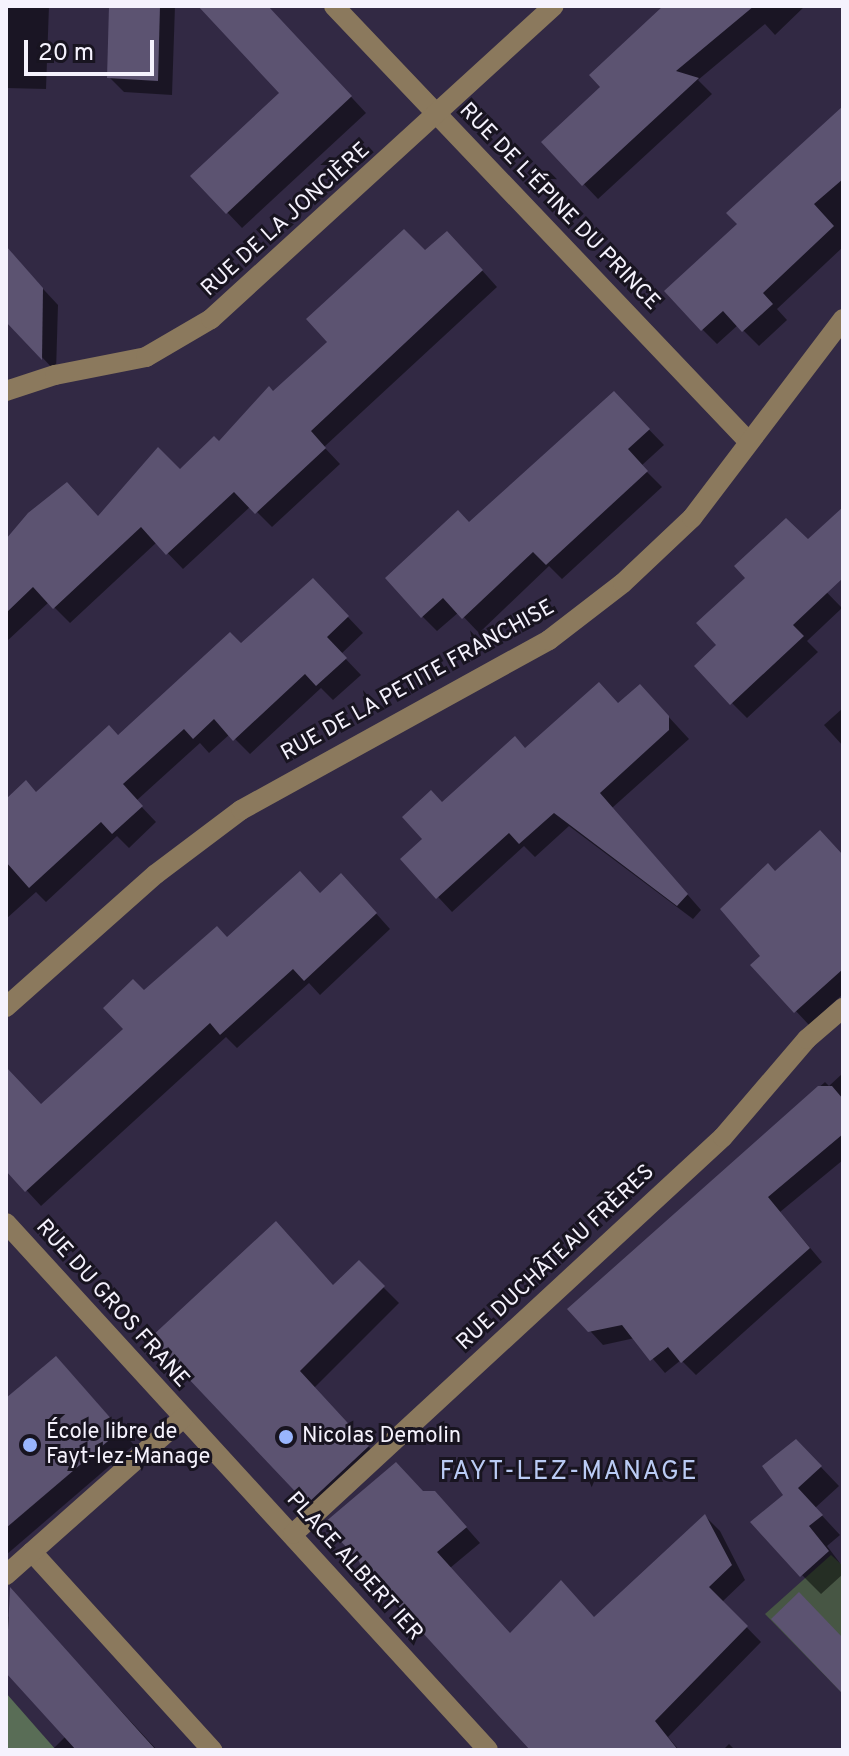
<!DOCTYPE html>
<meta charset="utf-8">
<style>
body{margin:0}
#map{position:relative;width:849px;height:1756px;overflow:hidden;background:#322944;font-family:Overpass,sans-serif}
div>[style]{position:absolute}
.green>*{inset:0;background:#475644}
.forest>*{inset:0;background:#596d56}
.shadow>*{inset:0;background:#0007}
.building>*{inset:0;background:#5c5371}
.minor>*{height:20px;margin:-10px;padding:0 10px;transform-origin:10px;border-radius:10px;background:#8b795d}
.dots>*{width:22px;height:22px;translate:-50% -50%;box-sizing:border-box;border:4px solid #181420;border-radius:50%}
span{translate:-50% -50%;white-space:nowrap;text-align:center;line-height:1.15;-webkit-text-stroke:6px #181420;paint-order:stroke}
.street-label{font-size:22px;color:#f5f2fd}
.poi-label{font-size:22px;color:#f5f2fd}
.left{translate:0 -50%;text-align:left}
.quarter-label{font-size:26px;color:#bacbf4;letter-spacing:2px}
.frame{position:absolute;inset:0;border:8px solid #f5f2fd;pointer-events:none}
.scale{position:absolute;left:24px;top:40px;width:130px;height:36px;box-sizing:border-box;border:4px solid #f5f2fd;border-top:0;padding-left:10px;font-size:24px;line-height:28px;white-space:nowrap;color:#f5f2fd;-webkit-text-stroke:6px #181420;paint-order:stroke}
</style>
<div id="map">
<div class="green">
<i style="clip-path:polygon(831px 1555px,843px 1566px,843px 1694px,765px 1614px)"></i>
</div>
<div class="forest">
<i style="clip-path:polygon(6px 1693px,56px 1750px,6px 1750px)"></i>
</div>
<div class="shadow">
<i style="clip-path:polygon(6px 6px,49px 6px,46px 89px,6px 88px)"></i>
<i style="clip-path:polygon(111px 6px,175px 6px,172px 95px,124px 92px,109px 77px)"></i>
<i style="clip-path:polygon(200px 6px,267px 6px,366px 113px,242px 228px,193px 176px,282px 94px)"></i>
<i style="clip-path:polygon(667px 6px,805px 6px,775px 35px,765px 24px,698px 80px,712px 94px,598px 199px,544px 142px,603px 87px)"></i>
<i style="clip-path:polygon(843px 108px,843px 247px,777px 309px,787px 320px,759px 346px,738px 325px,717px 344px,702px 329px,740px 225px)"></i>
<i style="clip-path:polygon(462px 248px,497px 287px,324px 447px,340px 464px,272px 527px,251px 506px,183px 569px,157px 542px,70px 623px,49px 602px,6px 642px,6px 541px,98px 518px,180px 472px,219px 444px,425px 253px)"></i>
<i style="clip-path:polygon(6px 249px,58px 305px,56px 372px,6px 319px)"></i>
<i style="clip-path:polygon(629px 409px,664px 445px,641px 466px,662px 487px,562px 579px,549px 566px,479px 633px,459px 612px,437px 631px,422px 616px,469px 524px)"></i>
<i style="clip-path:polygon(771px 535px,842px 608px,807px 641px,818px 652px,747px 718px,732px 703px,719px 645px)"></i>
<i style="clip-path:polygon(328px 596px,363px 633px,341px 654px,361px 675px,333px 700px,321px 688px,250px 754px,230px 734px,209px 753px,200px 743px,136px 801px,156px 822px,129px 848px,117px 836px,46px 902px,36px 892px,6px 919px,6px 801px,37px 794px,241px 646px)"></i>
<i style="clip-path:polygon(654px 701px,689px 739px,612px 808px,701px 910px,693px 919px,569px 826px,535px 857px,524px 846px,452px 912px,403px 859px,425px 840px,442px 804px,526px 750px,619px 706px)"></i>
<i style="clip-path:polygon(843px 708px,843px 746px,824px 725px)"></i>
<i style="clip-path:polygon(843px 851px,843px 994px,809px 1025px,753px 965px,763px 956px,738px 929px)"></i>
<i style="clip-path:polygon(356px 891px,390px 929px,320px 995px,309px 983px,237px 1048px,226px 1037px,41px 1206px,6px 1168px,6px 1100px,41px 1107px,126px 1029px,144px 993px,228px 939px,321px 895px)"></i>
<i style="clip-path:polygon(843px 1073px,843px 1160px,780px 1212px,822px 1262px,696px 1375px,681px 1360px,665px 1373px,635px 1338px,603px 1345px,570px 1309px,825px 1082px,829px 1086px)"></i>
<i style="clip-path:polygon(276px 1224px,334px 1287px,359px 1263px,399px 1303px,314px 1388px,383px 1462px,323px 1517px,308px 1502px)"></i>
<i style="clip-path:polygon(70px 1374px,134px 1445px,6px 1555px,6px 1401px)"></i>
<i style="clip-path:polygon(796px 1441px,839px 1486px,815px 1508px,840px 1535px,827px 1546px,843px 1567px,843px 1574px,821px 1594px,802px 1575px,786px 1495px)"></i>
<i style="clip-path:polygon(423px 1493px,449px 1508px,480px 1543px,450px 1568px,511px 1635px,595px 1619px,705px 1516px,720px 1531px,745px 1580px,722px 1602px,761px 1642px,668px 1737px,679px 1750px,541px 1750px,372px 1582px)"></i>
<i style="clip-path:polygon(22px 1604px,36px 1618px,157px 1750px,52px 1750px,66px 1736px,6px 1669px,6px 1619px)"></i>
<i style="clip-path:polygon(729px 1744px,735px 1750px,723px 1750px)"></i>
</div>
<div class="building">
<i style="clip-path:polygon(109px 6px,160px 6px,158px 81px,107px 78px)"></i>
<i style="clip-path:polygon(198px 6px,268px 6px,352px 96px,226px 214px,190px 176px,279px 93px)"></i>
<i style="clip-path:polygon(663px 6px,754px 6px,676px 71px,699px 78px,582px 186px,541px 142px,600px 87px,589px 75px)"></i>
<i style="clip-path:polygon(843px 106px,843px 179px,814px 204px,834px 226px,763px 293px,773px 304px,742px 332px,723px 311px,701px 331px,664px 291px,737px 224px,726px 213px)"></i>
<i style="clip-path:polygon(404px 229px,425px 250px,447px 231px,483px 270px,311px 431px,326px 448px,255px 514px,234px 492px,166px 555px,141px 527px,53px 609px,33px 587px,6px 613px,6px 539px,28px 513px,67px 482px,98px 516px,158px 447px,180px 469px,214px 436px,219px 441px,269px 386px,273px 391px,327px 342px,306px 319px)"></i>
<i style="clip-path:polygon(6px 246px,43px 288px,42px 360px,6px 322px)"></i>
<i style="clip-path:polygon(614px 391px,650px 429px,628px 449px,648px 471px,546px 565px,533px 552px,462px 619px,443px 598px,421px 618px,385px 578px,458px 510px,469px 522px)"></i>
<i style="clip-path:polygon(843px 507px,843px 578px,793px 625px,804px 636px,730px 705px,694px 666px,716px 645px,696px 623px,745px 578px,734px 566px,786px 518px,808px 539px)"></i>
<i style="clip-path:polygon(313px 578px,349px 616px,327px 637px,347px 658px,316px 686px,305px 674px,233px 741px,214px 719px,193px 739px,184px 729px,123px 784px,143px 806px,112px 834px,101px 822px,29px 888px,6px 862px,6px 799px,26px 780px,36px 792px,109px 725px,118px 735px,230px 632px,241px 643px)"></i>
<i style="clip-path:polygon(599px 682px,618px 703px,640px 684px,669px 716px,669px 730px,600px 793px,688px 894px,677px 906px,554px 813px,519px 844px,509px 833px,436px 899px,400px 859px,422px 839px,402px 817px,431px 790px,442px 802px,515px 736px,525px 748px)"></i>
<i style="clip-path:polygon(820px 830px,843px 855px,843px 969px,794px 1013px,750px 965px,760px 956px,720px 909px,768px 863px,775px 871px)"></i>
<i style="clip-path:polygon(300px 871px,320px 893px,341px 873px,377px 913px,304px 981px,293px 969px,220px 1035px,210px 1023px,25px 1192px,6px 1171px,6px 1067px,41px 1104px,123px 1029px,103px 1008px,133px 979px,144px 990px,217px 926px,227px 937px)"></i>
<i style="clip-path:polygon(818px 1086px,832px 1086px,843px 1099px,843px 1134px,768px 1197px,810px 1248px,681px 1363px,668px 1347px,650px 1361px,622px 1325px,588px 1332px,567px 1309px)"></i>
<i style="clip-path:polygon(276px 1221px,333px 1285px,359px 1260px,385px 1286px,300px 1371px,369px 1446px,307px 1504px,150px 1338px)"></i>
<i style="clip-path:polygon(56px 1356px,121px 1430px,6px 1528px,6px 1398px)"></i>
<i style="clip-path:polygon(796px 1439px,822px 1466px,798px 1488px,823px 1515px,809px 1526px,829px 1551px,800px 1577px,750px 1522px,783px 1495px,762px 1466px)"></i>
<i style="clip-path:polygon(396px 1462px,423px 1491px,435px 1491px,467px 1527px,437px 1552px,510px 1633px,561px 1580px,594px 1617px,705px 1514px,732px 1565px,709px 1587px,748px 1626px,655px 1721px,678px 1750px,530px 1750px,389px 1596px,366px 1580px,359px 1561px,324px 1523px)"></i>
<i style="clip-path:polygon(10px 1587px,137px 1729px,156px 1750px,76px 1750px,6px 1673px)"></i>
<i style="clip-path:polygon(799px 1592px,843px 1638px,843px 1694px,771px 1619px)"></i>
</div>
<div class="minor">
<i style="left:334px;top:6px;width:602px;rotate:46.41deg"></i>
<i style="left:6px;top:391px;width:52px;rotate:-18.1deg"></i>
<i style="left:55px;top:375px;width:93px;rotate:-11.2deg"></i>
<i style="left:146px;top:357px;width:75px;rotate:-30.3deg"></i>
<i style="left:211px;top:319px;width:464px;rotate:-42.4deg"></i>
<i style="left:6px;top:1007px;width:200px;rotate:-41.6deg"></i>
<i style="left:156px;top:874px;width:106px;rotate:-37deg"></i>
<i style="left:241px;top:810px;width:352px;rotate:-28.9deg"></i>
<i style="left:549px;top:640px;width:93px;rotate:-37.6deg"></i>
<i style="left:623px;top:583px;width:95px;rotate:-43.3deg"></i>
<i style="left:692px;top:518px;width:250px;rotate:-52.8deg"></i>
<i style="left:6px;top:1223px;width:714px;rotate:47.55deg"></i>
<i style="left:293px;top:1534px;width:585px;rotate:-42.71deg"></i>
<i style="left:723px;top:1137px;width:129px;rotate:-49.4deg"></i>
<i style="left:807px;top:1039px;width:48px;rotate:-40.7deg"></i>
<i style="left:32px;top:1552px;width:268px;rotate:47.7deg"></i>
<i style="left:6px;top:1575px;width:237px;rotate:-41.6deg"></i>
</div>
<div class="dots">
<i style="left:286px;top:1437px;background:#99b5fd"></i>
<i style="left:30px;top:1445px;background:#99b5fd"></i>
</div>
<div class="street-label">
<span style="left:559px;top:207px;rotate:46deg">RUE DE L'ÉPINE DU PRINCE</span>
<span style="left:286px;top:220px;rotate:-42deg">RUE DE LA JONCIÈRE</span>
<span style="left:418px;top:681px;rotate:-29deg">RUE DE LA PETITE FRANCHISE</span>
<span style="left:556px;top:1258px;rotate:-43deg">RUE DUCHÂTEAU FRÈRES</span>
<span style="left:112px;top:1304px;rotate:48deg">RUE DU GROS FRANE</span>
<span style="left:354px;top:1567px;rotate:48deg">PLACE ALBERT IER</span>
</div>
<div class="poi-label">
<span class="left" style="left:46px;top:1445px">École libre de<br>Fayt-lez-Manage</span>
<span class="left" style="left:302px;top:1437px">Nicolas Demolin</span>
</div>
<div class="quarter-label">
<span style="left:569px;top:1473px">FAYT-LEZ-MANAGE</span>
</div>
<div class="frame"></div>
<div class="scale">20 m</div>
</div>
